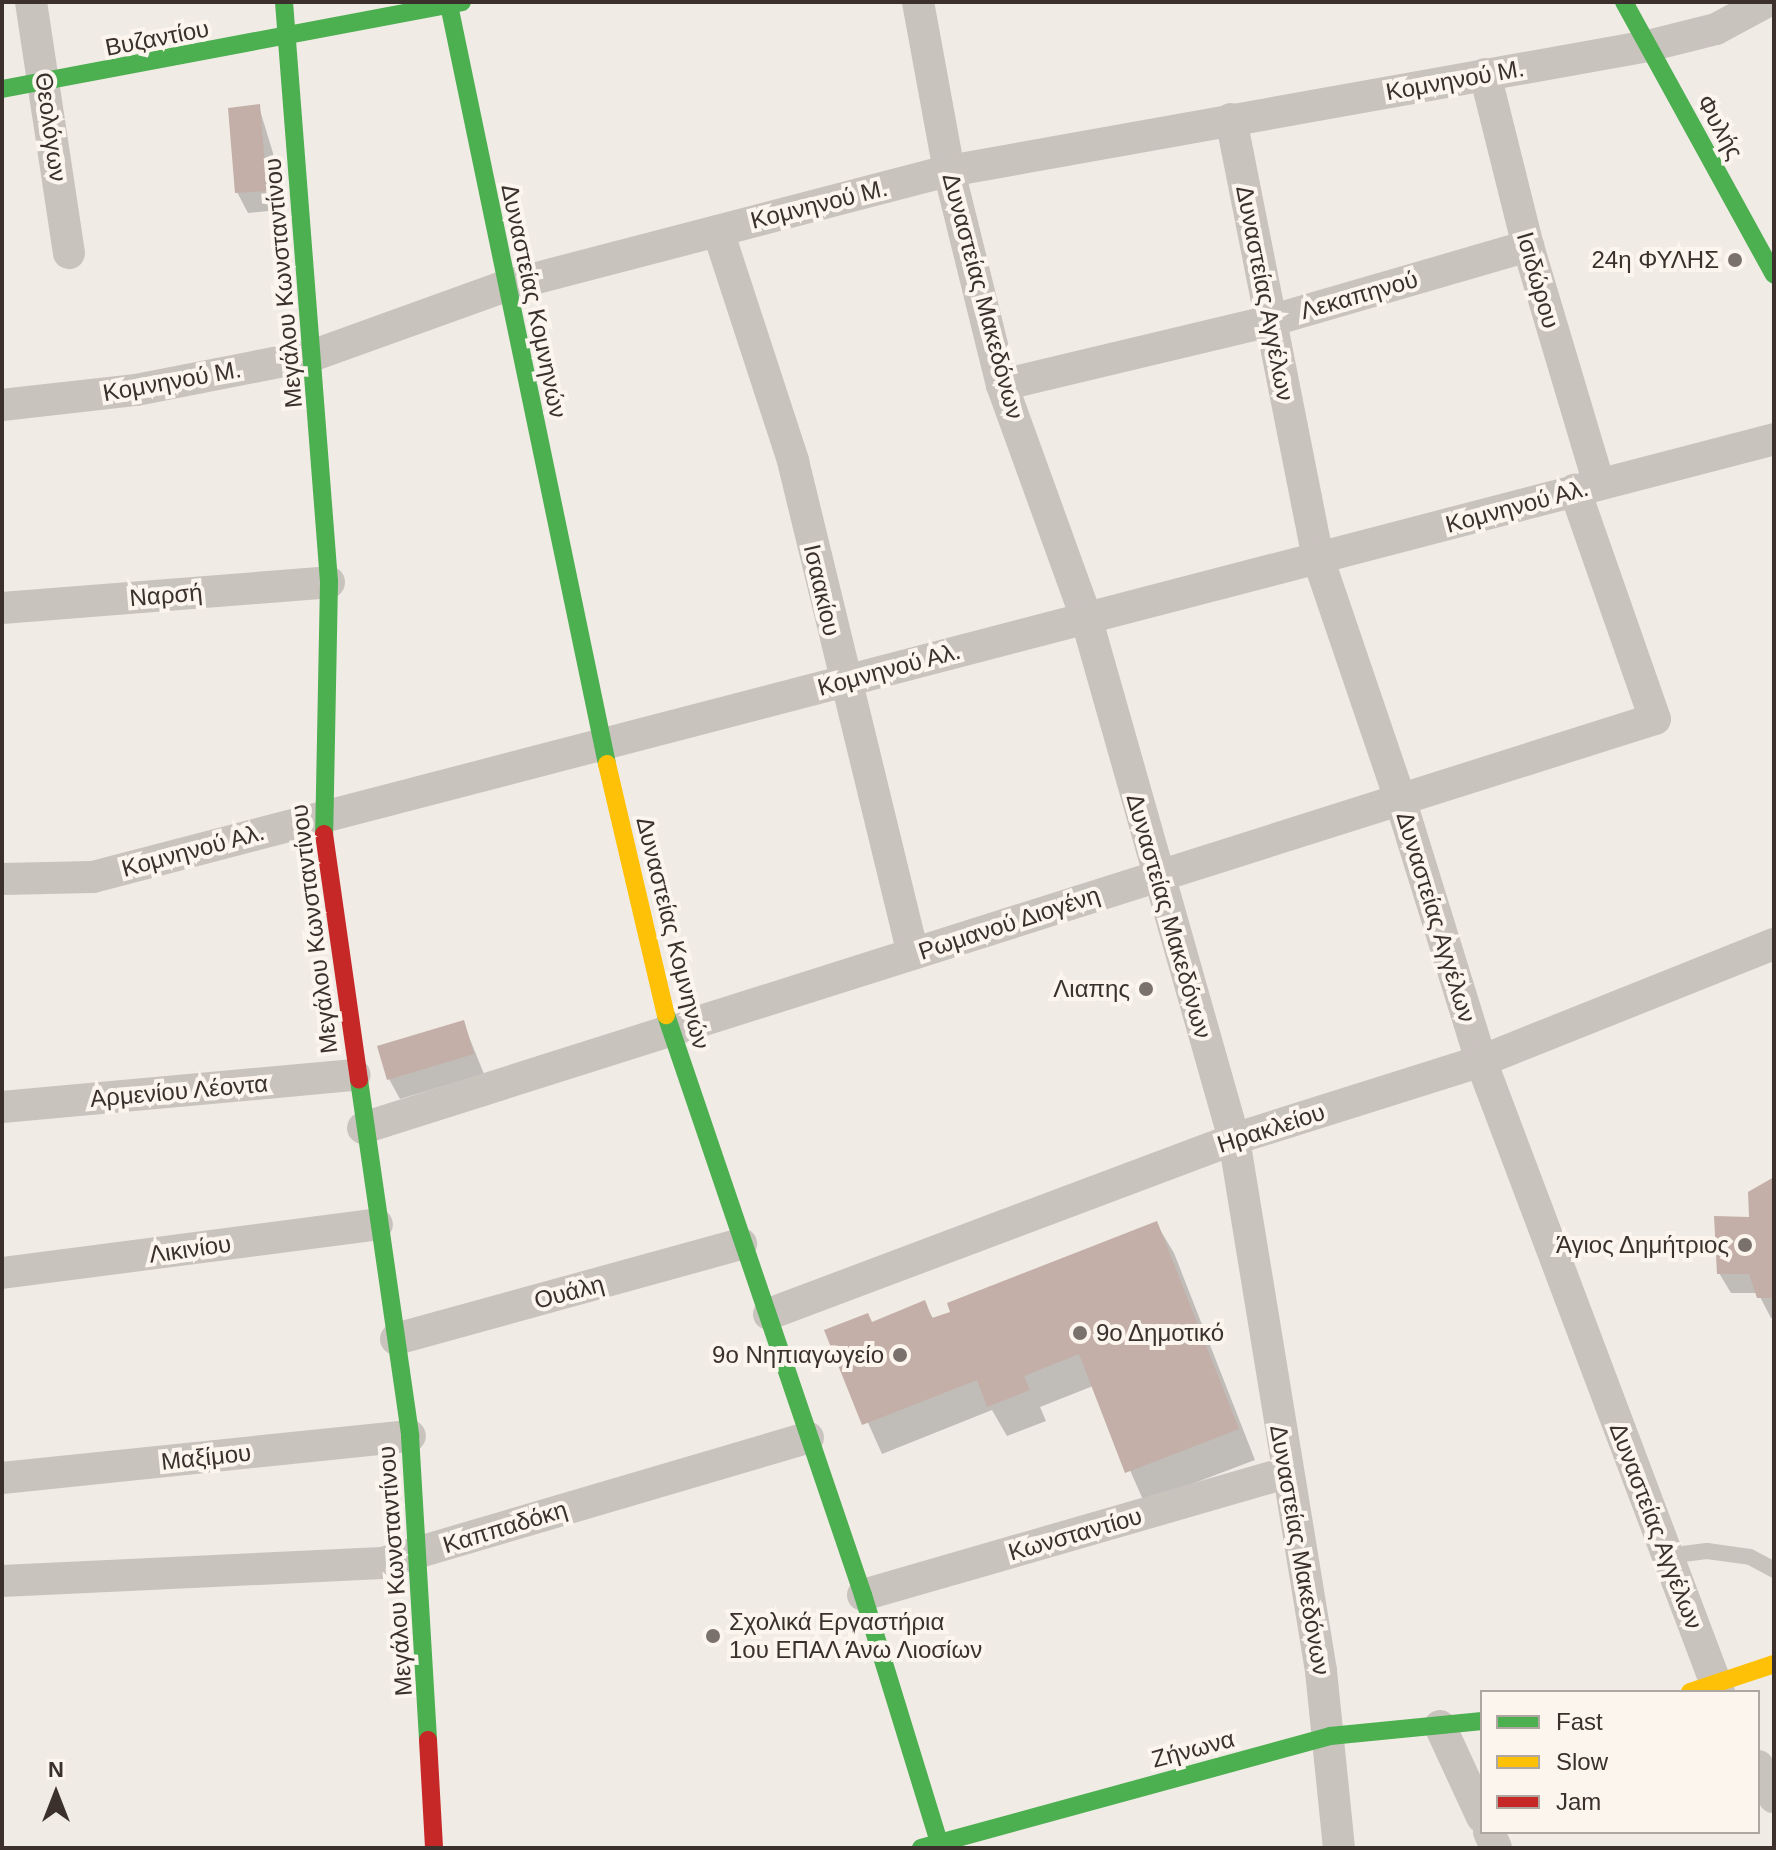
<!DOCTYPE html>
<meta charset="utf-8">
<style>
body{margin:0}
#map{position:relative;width:1776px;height:1850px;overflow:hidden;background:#f0ebe5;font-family:Arial,sans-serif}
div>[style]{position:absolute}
.shadow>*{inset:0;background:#0003}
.building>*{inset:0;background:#c3afa7}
.lane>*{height:16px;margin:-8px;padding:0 8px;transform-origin:8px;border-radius:8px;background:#c9c3be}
.street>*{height:32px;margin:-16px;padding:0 16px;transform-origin:16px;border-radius:16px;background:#c9c3be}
.fast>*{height:18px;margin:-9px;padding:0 9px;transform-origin:9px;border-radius:9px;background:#4caf50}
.slow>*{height:18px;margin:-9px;padding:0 9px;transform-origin:9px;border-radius:9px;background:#ffc107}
.jam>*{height:18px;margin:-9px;padding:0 9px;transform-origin:9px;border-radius:9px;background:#c62828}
.dots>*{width:22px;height:22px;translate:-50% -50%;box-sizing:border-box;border:4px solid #fbf5ee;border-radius:50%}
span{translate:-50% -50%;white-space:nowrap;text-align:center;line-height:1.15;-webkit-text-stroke:8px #fbf5ee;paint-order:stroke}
.street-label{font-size:24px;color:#3b302b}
.poi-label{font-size:24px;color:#3b302b}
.right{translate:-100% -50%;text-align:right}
.left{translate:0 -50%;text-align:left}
.frame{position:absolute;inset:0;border:4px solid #3b302b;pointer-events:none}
.legend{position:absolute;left:1480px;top:1690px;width:280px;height:144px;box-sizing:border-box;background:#fbf5ee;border:2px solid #aea6a0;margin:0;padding:10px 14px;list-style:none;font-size:24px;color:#3b302b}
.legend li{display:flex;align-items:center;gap:16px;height:40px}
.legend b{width:40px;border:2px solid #aea6a0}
.north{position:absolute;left:16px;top:1754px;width:80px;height:80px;-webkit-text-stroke:6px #fbf5ee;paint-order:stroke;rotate:0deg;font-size:22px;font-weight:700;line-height:32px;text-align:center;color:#3b302b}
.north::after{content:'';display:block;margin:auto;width:28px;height:36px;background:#3b302b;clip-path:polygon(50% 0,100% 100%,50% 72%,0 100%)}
</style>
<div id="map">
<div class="shadow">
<i style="clip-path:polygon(259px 107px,273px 153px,277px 210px,248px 213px,237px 192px)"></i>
<i style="clip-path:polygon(463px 1022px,484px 1074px,400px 1099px,389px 1079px)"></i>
<i style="clip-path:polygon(1774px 1180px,1774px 1318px,1771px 1318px,1758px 1293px,1731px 1293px,1719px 1273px)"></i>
<i style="clip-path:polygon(1156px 1223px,1174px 1253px,1255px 1460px,1144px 1502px,1093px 1386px,1040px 1407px,1046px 1421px,1007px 1436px,992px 1410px,882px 1454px,827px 1331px,872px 1324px,924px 1303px,934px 1320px)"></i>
</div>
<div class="building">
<i style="clip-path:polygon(260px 104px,267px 191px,235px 193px,228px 108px)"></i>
<i style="clip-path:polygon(464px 1020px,474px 1054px,387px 1080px,377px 1046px)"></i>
<i style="clip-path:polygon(1774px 1177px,1774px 1298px,1757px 1298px,1749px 1274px,1717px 1274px,1714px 1216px,1749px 1217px,1748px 1192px)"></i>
<i style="clip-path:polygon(1157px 1221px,1239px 1429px,1125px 1473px,1079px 1354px,1024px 1376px,1030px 1390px,987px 1407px,977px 1380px,862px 1425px,824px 1330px,868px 1313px,872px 1322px,925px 1300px,932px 1318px,950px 1312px,947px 1303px)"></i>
</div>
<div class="lane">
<i style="left:1667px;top:1556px;width:40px;rotate:-7.1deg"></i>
<i style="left:1707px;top:1551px;width:43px;rotate:7.9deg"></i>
<i style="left:1750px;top:1557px;width:27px;rotate:28deg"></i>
</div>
<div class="street">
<i style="left:31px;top:2px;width:254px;rotate:81.4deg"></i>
<i style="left:918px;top:2px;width:172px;rotate:79.6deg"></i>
<i style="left:949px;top:171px;width:220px;rotate:76.1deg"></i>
<i style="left:1002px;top:385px;width:247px;rotate:70.1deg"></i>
<i style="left:1086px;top:617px;width:543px;rotate:74.17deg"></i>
<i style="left:1234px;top:1139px;width:539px;rotate:80.71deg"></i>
<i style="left:1321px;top:1671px;width:178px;rotate:84.2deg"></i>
<i style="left:1485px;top:74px;width:177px;rotate:76deg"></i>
<i style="left:1528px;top:246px;width:248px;rotate:73.4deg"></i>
<i style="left:1231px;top:119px;width:448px;rotate:78.8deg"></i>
<i style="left:1318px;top:558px;width:255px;rotate:71.2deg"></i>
<i style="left:1400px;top:799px;width:274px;rotate:72.8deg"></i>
<i style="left:1481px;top:1061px;width:674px;rotate:69.33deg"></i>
<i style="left:718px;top:231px;width:242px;rotate:71.9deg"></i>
<i style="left:793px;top:461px;width:507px;rotate:76.32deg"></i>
<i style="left:1002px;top:385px;width:276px;rotate:-13.4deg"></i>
<i style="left:1270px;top:321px;width:269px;rotate:-16.2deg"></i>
<i style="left:2px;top:405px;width:135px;rotate:-6.4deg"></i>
<i style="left:136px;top:390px;width:181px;rotate:-11.1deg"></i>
<i style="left:314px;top:355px;width:204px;rotate:-19.8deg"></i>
<i style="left:506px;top:286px;width:458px;rotate:-14.6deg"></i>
<i style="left:949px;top:171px;width:710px;rotate:-10.14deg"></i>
<i style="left:1648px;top:46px;width:70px;rotate:-14deg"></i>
<i style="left:1716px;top:29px;width:57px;rotate:-28.4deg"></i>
<i style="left:2px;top:608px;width:328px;rotate:-4.5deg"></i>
<i style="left:2px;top:879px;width:91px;rotate:-1.3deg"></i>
<i style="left:93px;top:877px;width:1737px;rotate:-14.6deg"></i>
<i style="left:2px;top:1107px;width:354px;rotate:-5.2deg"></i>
<i style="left:363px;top:1128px;width:1355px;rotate:-17.57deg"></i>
<i style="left:1655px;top:719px;width:243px;rotate:-109.3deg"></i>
<i style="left:2px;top:1273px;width:378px;rotate:-7.4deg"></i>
<i style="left:769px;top:1314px;width:497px;rotate:-20.6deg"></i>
<i style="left:1234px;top:1139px;width:259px;rotate:-17.5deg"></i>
<i style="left:1481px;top:1061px;width:315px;rotate:-21.8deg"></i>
<i style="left:396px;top:1339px;width:358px;rotate:-15.4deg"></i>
<i style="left:2px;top:1478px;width:410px;rotate:-5.9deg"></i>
<i style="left:2px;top:1581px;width:380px;rotate:-2.7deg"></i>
<i style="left:382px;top:1563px;width:444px;rotate:-16.4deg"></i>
<i style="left:863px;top:1595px;width:440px;rotate:-16.1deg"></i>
<i style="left:1440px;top:1726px;width:100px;rotate:65.2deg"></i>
<i style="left:1758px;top:1766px;width:35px;rotate:63deg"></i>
<i style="left:1489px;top:1832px;width:17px;rotate:66deg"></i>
</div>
<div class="fast">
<i style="left:284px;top:2px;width:582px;rotate:85.56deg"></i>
<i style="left:329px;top:582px;width:252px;rotate:91.1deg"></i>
<i style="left:1624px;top:2px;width:311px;rotate:61.2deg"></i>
<i style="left:449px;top:5px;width:775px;rotate:78.24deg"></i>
<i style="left:2px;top:89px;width:468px;rotate:-10.7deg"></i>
<i style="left:666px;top:1015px;width:613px;rotate:71.24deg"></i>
<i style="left:863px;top:1595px;width:265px;rotate:72.9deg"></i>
<i style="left:359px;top:1080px;width:360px;rotate:81.8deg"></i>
<i style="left:410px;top:1436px;width:305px;rotate:86.6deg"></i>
<i style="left:921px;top:1848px;width:424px;rotate:-15.3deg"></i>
<i style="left:1330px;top:1736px;width:153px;rotate:-5.6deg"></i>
</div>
<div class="slow">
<i style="left:607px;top:764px;width:258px;rotate:76.8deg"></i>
<i style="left:1690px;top:1692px;width:89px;rotate:-18.4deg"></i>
</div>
<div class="jam">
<i style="left:324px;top:834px;width:248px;rotate:81.9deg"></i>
<i style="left:428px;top:1740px;width:108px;rotate:86.8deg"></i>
</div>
<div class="dots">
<i style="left:1735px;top:260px;background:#7a716c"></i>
<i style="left:1146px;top:989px;background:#7a716c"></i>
<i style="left:1745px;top:1245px;background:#7a716c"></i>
<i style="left:1080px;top:1333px;background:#7a716c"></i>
<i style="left:900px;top:1355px;background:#7a716c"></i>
<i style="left:713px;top:1636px;background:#7a716c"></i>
</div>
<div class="street-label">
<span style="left:157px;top:38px;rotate:-11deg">Βυζαντίου</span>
<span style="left:1455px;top:80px;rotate:-10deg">Κομνηνού Μ.</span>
<span style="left:51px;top:127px;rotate:82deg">Θεολόγων</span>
<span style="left:1720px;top:127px;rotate:61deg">Φυλής</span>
<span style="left:819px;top:204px;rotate:-14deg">Κομνηνού Μ.</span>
<span style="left:1538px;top:280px;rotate:74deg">Ισιδώρου</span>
<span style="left:283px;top:283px;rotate:-95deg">Μεγάλου Κωνσταντίνου</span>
<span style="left:1265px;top:293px;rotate:79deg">Δυναστείας Αγγέλων</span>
<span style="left:1359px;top:295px;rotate:-16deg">Λεκαπηνού</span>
<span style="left:983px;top:296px;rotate:75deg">Δυναστείας Μακεδόνων</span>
<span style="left:534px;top:301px;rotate:78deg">Δυναστείας Κομνηνών</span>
<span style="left:172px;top:381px;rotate:-10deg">Κομνηνού Μ.</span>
<span style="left:1517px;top:506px;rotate:-15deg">Κομνηνού Αλ.</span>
<span style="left:822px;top:590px;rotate:77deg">Ισαακίου</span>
<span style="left:166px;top:595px;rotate:-5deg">Ναρσή</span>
<span style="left:889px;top:669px;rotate:-15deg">Κομνηνού Αλ.</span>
<span style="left:193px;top:850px;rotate:-15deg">Κομνηνού Αλ.</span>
<span style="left:1169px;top:916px;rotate:74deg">Δυναστείας Μακεδόνων</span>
<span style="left:1436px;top:917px;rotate:73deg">Δυναστείας Αγγέλων</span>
<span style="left:1009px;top:923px;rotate:-18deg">Ρωμανού Διογένη</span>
<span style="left:314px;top:929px;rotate:-97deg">Μεγάλου Κωνσταντίνου</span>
<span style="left:673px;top:933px;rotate:76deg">Δυναστείας Κομνηνών</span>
<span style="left:179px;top:1091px;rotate:-5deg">Αρμενίου Λέοντα</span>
<span style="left:1271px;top:1128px;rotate:-18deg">Ηρακλείου</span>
<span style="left:190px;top:1249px;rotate:-8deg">Λικινίου</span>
<span style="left:569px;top:1292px;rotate:-15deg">Ουάλη</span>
<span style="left:206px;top:1457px;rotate:-6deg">Μαξίμου</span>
<span style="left:1656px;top:1526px;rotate:69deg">Δυναστείας Αγγέλων</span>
<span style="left:505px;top:1527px;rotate:-17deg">Καππαδόκη</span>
<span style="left:1075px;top:1534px;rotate:-16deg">Κωνσταντίου</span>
<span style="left:1300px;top:1550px;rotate:80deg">Δυναστείας Μακεδόνων</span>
<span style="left:395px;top:1571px;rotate:-94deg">Μεγάλου Κωνσταντίνου</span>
<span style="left:1193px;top:1749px;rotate:-15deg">Ζήνωνα</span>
</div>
<div class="poi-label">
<span class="right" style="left:1719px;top:260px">24η ΦΥΛΗΣ</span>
<span class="right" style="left:1130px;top:989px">Λιαπης</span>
<span class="right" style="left:1729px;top:1245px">Άγιος Δημήτριος</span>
<span class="left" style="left:1096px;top:1333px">9ο Δημοτικό</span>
<span class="right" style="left:884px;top:1355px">9ο Νηπιαγωγείο</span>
<span class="left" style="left:729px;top:1636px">Σχολικά Εργαστήρια<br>1ου ΕΠΑΛ Άνω Λιοσίων</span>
</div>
<div class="frame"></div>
<ul class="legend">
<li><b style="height:10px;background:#4caf50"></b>Fast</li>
<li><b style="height:10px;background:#ffc107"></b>Slow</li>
<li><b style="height:10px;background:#c62828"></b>Jam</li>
</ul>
<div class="north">N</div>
</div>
